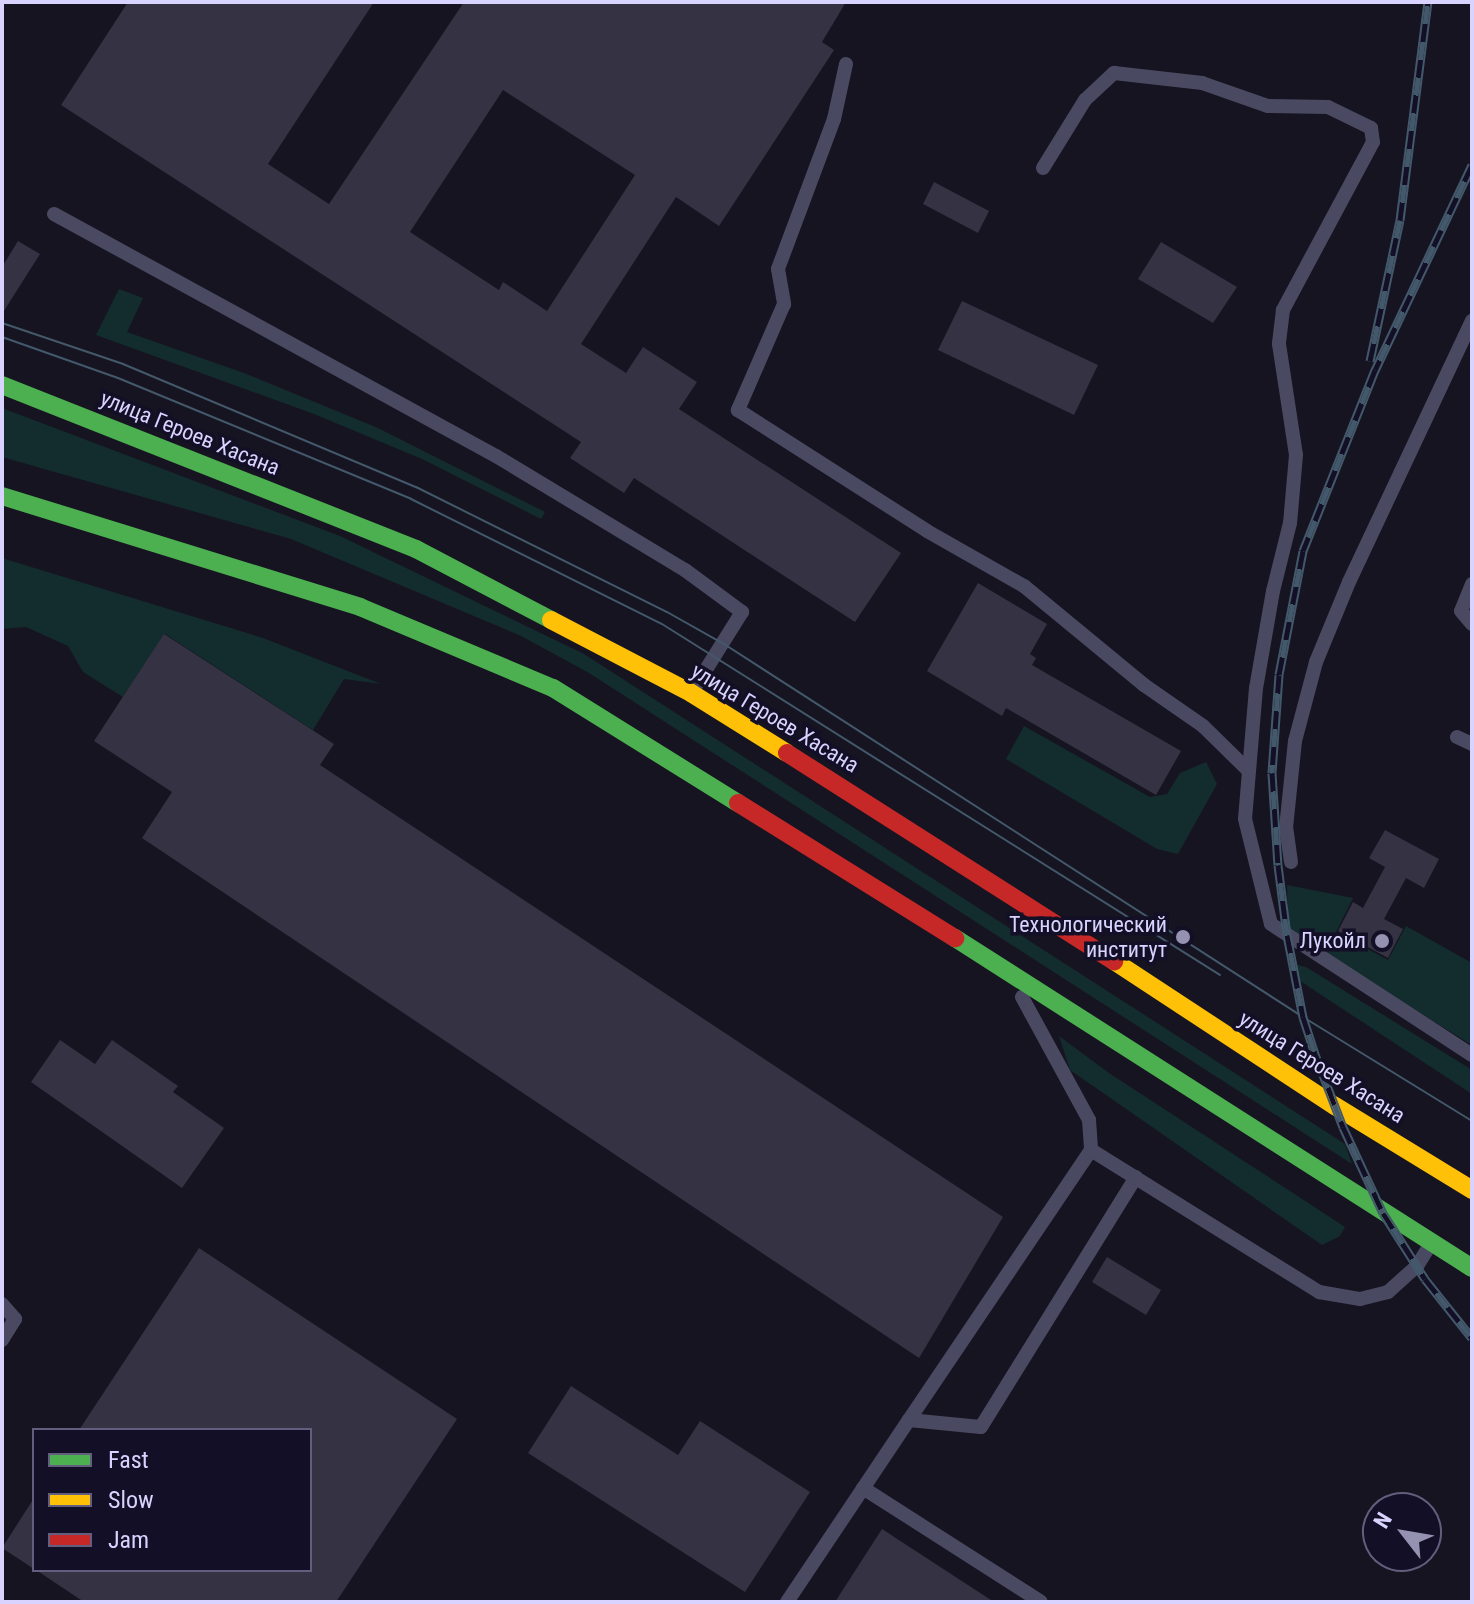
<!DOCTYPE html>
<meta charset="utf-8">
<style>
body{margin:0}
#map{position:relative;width:1474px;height:1604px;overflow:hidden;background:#161421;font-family:"Roboto Condensed",sans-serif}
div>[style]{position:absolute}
.green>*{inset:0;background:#132c2d}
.building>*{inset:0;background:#343243}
.lane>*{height:14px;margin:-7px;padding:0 7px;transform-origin:7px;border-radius:7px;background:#4a4962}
.fast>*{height:18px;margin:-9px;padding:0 9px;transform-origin:9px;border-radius:9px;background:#4caf50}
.slow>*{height:18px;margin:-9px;padding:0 9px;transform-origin:9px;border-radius:9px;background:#ffc107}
.jam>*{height:18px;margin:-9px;padding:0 9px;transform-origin:9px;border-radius:9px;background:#c62828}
.tram>*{height:2px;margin:-1px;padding:0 1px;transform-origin:1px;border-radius:1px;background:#43596b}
.rail>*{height:9px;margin-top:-4.5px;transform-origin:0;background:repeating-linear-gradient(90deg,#130f26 0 18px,#43596b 0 36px);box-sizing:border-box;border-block:2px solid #43596b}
.dots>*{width:22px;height:22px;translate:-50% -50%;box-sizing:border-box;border:4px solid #130f26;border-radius:50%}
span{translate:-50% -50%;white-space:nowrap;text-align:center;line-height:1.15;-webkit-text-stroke:7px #130f26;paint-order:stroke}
.street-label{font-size:22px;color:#d9d4ff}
.poi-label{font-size:22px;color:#d9d4ff}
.right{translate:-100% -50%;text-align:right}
.frame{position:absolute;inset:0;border:4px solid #d9d4ff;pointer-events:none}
.legend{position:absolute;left:32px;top:1428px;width:280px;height:144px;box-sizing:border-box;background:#130f26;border:2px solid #625e7d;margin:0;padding:10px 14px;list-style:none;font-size:24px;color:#d9d4ff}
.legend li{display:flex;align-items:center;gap:16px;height:40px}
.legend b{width:40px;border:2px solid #625e7d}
.north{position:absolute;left:1362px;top:1492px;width:80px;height:80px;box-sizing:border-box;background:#130f26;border:2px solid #625e7d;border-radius:50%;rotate:301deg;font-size:22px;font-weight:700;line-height:32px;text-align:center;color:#d9d4ff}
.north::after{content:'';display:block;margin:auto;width:28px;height:36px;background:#9591b1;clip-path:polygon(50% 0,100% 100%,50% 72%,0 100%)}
</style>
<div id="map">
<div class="green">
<i style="clip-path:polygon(119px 289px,143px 298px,127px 332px,244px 373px,378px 428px,545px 512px,541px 519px,422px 459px,314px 414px,96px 335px)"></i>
<i style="clip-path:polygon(2px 408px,340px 536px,584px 654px,1345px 1144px,1352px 1164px,589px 673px,521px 636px,291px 539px,2px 457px)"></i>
<i style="clip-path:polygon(2px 558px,263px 638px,381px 684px,344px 679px,313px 730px,165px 634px,123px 697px,83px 672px,68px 646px,26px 627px,2px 629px)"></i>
<i style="clip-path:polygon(1024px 726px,1150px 797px,1167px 794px,1180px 773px,1206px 762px,1217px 784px,1178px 854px,1157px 849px,1006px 759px)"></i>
<i style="clip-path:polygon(1287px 885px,1353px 898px,1336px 932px,1388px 960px,1406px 926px,1472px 963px,1472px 1045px,1296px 937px,1288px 928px)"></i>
<i style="clip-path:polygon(1294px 964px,1306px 967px,1469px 1068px,1472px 1071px,1472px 1094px,1297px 979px)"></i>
<i style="clip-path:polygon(1059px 1036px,1109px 1073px,1345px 1227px,1340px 1236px,1322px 1245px,1070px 1070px)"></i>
</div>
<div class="building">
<i style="clip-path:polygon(evenodd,128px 2px,374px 2px,268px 164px,329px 204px,464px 2px,846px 2px,822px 42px,834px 50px,719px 226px,676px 197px,581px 344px,626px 373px,643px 347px,697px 382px,679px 409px,901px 553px,855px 622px,634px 478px,624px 493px,570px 458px,581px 442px,61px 105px,128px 2px,503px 90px,635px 175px,547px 311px,503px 282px,499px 290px,410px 232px,503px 90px)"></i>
<i style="clip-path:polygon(934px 182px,989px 211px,978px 233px,923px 204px)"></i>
<i style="clip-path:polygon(18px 241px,40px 254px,2px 314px,2px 267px)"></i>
<i style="clip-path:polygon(1161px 242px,1237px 287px,1213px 323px,1138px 279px)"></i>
<i style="clip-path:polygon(962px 301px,1098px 365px,1074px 415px,938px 350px)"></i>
<i style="clip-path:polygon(978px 583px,1047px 624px,1030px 654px,1036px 658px,1032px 665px,1181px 751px,1156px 795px,1006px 708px,1002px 716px,927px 671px)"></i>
<i style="clip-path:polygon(164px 634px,334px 744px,320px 765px,1003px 1217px,919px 1358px,142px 838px,172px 792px,94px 741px)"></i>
<i style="clip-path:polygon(1385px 830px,1439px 859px,1424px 888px,1406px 878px,1384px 919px,1403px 929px,1388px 958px,1338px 931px,1353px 902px,1363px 908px,1385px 867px,1369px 858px)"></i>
<i style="clip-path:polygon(60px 1040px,95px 1064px,112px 1040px,178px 1086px,173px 1092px,224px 1128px,182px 1188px,31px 1082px)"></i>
<i style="clip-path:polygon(199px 1248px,457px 1419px,336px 1602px,84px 1602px,36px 1570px,310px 1570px,310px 1430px,79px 1430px)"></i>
<i style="clip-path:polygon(1107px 1257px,1161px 1290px,1146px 1315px,1092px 1282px)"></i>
<i style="clip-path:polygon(571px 1386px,678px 1455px,700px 1421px,810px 1492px,745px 1592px,528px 1453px)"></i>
<i style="clip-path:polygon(34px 1498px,34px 1569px,2px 1548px)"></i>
<i style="clip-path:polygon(882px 1529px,994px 1602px,835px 1602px)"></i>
</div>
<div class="lane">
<i style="left:846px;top:64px;width:56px;rotate:102.3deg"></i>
<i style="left:834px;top:119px;width:160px;rotate:110.5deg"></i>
<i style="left:778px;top:269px;width:36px;rotate:80deg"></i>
<i style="left:784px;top:304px;width:116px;rotate:113.5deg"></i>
<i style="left:738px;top:410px;width:224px;rotate:32.6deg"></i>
<i style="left:927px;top:531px;width:112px;rotate:29.6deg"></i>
<i style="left:1024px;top:586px;width:156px;rotate:39.5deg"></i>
<i style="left:1144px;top:685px;width:72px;rotate:34.8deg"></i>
<i style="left:1203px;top:726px;width:64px;rotate:44.4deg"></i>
<i style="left:1043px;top:168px;width:80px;rotate:-58.3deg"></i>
<i style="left:1085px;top:100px;width:40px;rotate:-43deg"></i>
<i style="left:1114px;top:73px;width:89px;rotate:6.5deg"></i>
<i style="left:1202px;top:83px;width:70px;rotate:19.2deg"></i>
<i style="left:1268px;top:106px;width:60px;rotate:1deg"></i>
<i style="left:1328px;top:107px;width:48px;rotate:26deg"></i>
<i style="left:1371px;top:128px;width:14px;rotate:82deg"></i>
<i style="left:1373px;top:142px;width:191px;rotate:118.2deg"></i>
<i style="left:1283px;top:310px;width:34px;rotate:97deg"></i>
<i style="left:1279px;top:344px;width:112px;rotate:81.3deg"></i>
<i style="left:1296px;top:455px;width:68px;rotate:95deg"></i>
<i style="left:1290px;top:523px;width:70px;rotate:104deg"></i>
<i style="left:1273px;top:591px;width:98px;rotate:99.9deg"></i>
<i style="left:1256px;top:688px;width:131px;rotate:94.8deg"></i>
<i style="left:1245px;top:819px;width:108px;rotate:76.1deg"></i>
<i style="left:1271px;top:924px;width:240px;rotate:33.1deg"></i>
<i style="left:54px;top:214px;width:504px;rotate:28.7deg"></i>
<i style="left:496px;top:456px;width:221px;rotate:31.1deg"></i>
<i style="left:685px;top:570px;width:71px;rotate:36.4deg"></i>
<i style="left:742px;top:612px;width:92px;rotate:122.1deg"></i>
<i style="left:1472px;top:584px;width:29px;rotate:112deg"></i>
<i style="left:1461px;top:611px;width:17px;rotate:50deg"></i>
<i style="left:1457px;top:737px;width:17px;rotate:25deg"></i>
<i style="left:1291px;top:862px;width:34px;rotate:-98deg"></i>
<i style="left:1286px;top:828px;width:87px;rotate:-84.1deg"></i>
<i style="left:1295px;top:741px;width:82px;rotate:-75.1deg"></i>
<i style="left:1316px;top:662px;width:87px;rotate:-67.6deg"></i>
<i style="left:1349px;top:582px;width:289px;rotate:-64.8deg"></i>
<i style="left:1022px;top:997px;width:140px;rotate:61.4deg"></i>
<i style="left:1089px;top:1120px;width:30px;rotate:86deg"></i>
<i style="left:1091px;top:1150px;width:326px;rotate:124deg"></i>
<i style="left:909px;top:1420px;width:72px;rotate:5.6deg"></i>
<i style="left:981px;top:1427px;width:294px;rotate:-58.2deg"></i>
<i style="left:1091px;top:1150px;width:269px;rotate:31.9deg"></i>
<i style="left:1319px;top:1292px;width:42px;rotate:9.7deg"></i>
<i style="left:1360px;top:1299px;width:29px;rotate:-14deg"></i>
<i style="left:1388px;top:1292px;width:39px;rotate:-42deg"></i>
<i style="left:1417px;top:1266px;width:25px;rotate:-58deg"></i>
<i style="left:2px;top:1304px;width:20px;rotate:49deg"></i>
<i style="left:15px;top:1319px;width:25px;rotate:122deg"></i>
<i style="left:863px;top:1488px;width:211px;rotate:32.6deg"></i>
<i style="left:787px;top:1602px;width:219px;rotate:-56.2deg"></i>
</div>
<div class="fast">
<i style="left:2px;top:385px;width:445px;rotate:21.6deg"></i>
<i style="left:416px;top:549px;width:153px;rotate:27.7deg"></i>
<i style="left:2px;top:496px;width:375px;rotate:17.2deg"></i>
<i style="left:360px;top:607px;width:209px;rotate:22.8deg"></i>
<i style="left:553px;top:688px;width:218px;rotate:31.9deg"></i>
<i style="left:955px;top:938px;width:613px;rotate:32.55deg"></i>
</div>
<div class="slow">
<i style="left:551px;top:620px;width:158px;rotate:27.5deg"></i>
<i style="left:691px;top:693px;width:113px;rotate:32deg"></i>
<i style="left:1114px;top:961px;width:264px;rotate:33.3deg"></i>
<i style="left:1335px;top:1106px;width:161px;rotate:31.5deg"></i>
</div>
<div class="jam">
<i style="left:787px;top:753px;width:388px;rotate:32.5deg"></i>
<i style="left:738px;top:803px;width:256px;rotate:31.9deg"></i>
</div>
<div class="tram">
<i style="left:2px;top:323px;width:128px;rotate:18.7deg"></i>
<i style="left:123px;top:364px;width:318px;rotate:22.8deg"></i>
<i style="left:416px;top:487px;width:280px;rotate:26.5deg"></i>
<i style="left:667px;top:612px;width:65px;rotate:29.3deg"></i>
<i style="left:724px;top:644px;width:689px;rotate:32.79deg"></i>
<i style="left:1303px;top:1017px;width:198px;rotate:31.6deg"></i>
<i style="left:2px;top:337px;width:123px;rotate:19.5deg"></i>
<i style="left:118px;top:378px;width:317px;rotate:22.4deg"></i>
<i style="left:411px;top:499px;width:280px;rotate:26.5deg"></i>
<i style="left:662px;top:624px;width:659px;rotate:32.17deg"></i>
</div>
<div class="rail">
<i style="left:1472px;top:165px;width:227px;rotate:115.3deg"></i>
<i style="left:1375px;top:370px;width:195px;rotate:111.7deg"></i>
<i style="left:1303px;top:551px;width:126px;rotate:101deg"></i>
<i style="left:1279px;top:675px;width:98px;rotate:94.1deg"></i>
<i style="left:1272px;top:773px;width:92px;rotate:86.3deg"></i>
<i style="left:1278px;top:865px;width:71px;rotate:82.7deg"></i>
<i style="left:1287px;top:935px;width:84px;rotate:79deg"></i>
<i style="left:1303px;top:1017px;width:39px;rotate:72deg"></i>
<i style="left:1315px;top:1054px;width:78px;rotate:69deg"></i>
<i style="left:1343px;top:1127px;width:95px;rotate:65.1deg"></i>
<i style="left:1383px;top:1213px;width:78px;rotate:57.5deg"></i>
<i style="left:1425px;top:1279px;width:75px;rotate:51.5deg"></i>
<i style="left:1370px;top:361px;width:144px;rotate:-78deg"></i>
<i style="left:1400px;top:220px;width:220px;rotate:-82.7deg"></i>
</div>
<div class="dots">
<i style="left:1183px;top:937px;background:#9591b1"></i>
<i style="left:1382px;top:941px;background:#9591b1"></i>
</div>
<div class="street-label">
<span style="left:190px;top:433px;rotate:22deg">улица Героев Хасана</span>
<span style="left:775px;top:718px;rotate:31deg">улица Героев Хасана</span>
<span style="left:1322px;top:1067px;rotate:32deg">улица Героев Хасана</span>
</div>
<div class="poi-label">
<span class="right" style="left:1167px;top:937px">Технологический<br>институт</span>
<span class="right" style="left:1366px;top:941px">Лукойл</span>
</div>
<div class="frame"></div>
<ul class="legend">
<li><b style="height:10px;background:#4caf50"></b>Fast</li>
<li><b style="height:10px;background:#ffc107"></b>Slow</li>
<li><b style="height:10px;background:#c62828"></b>Jam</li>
</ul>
<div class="north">N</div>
</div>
